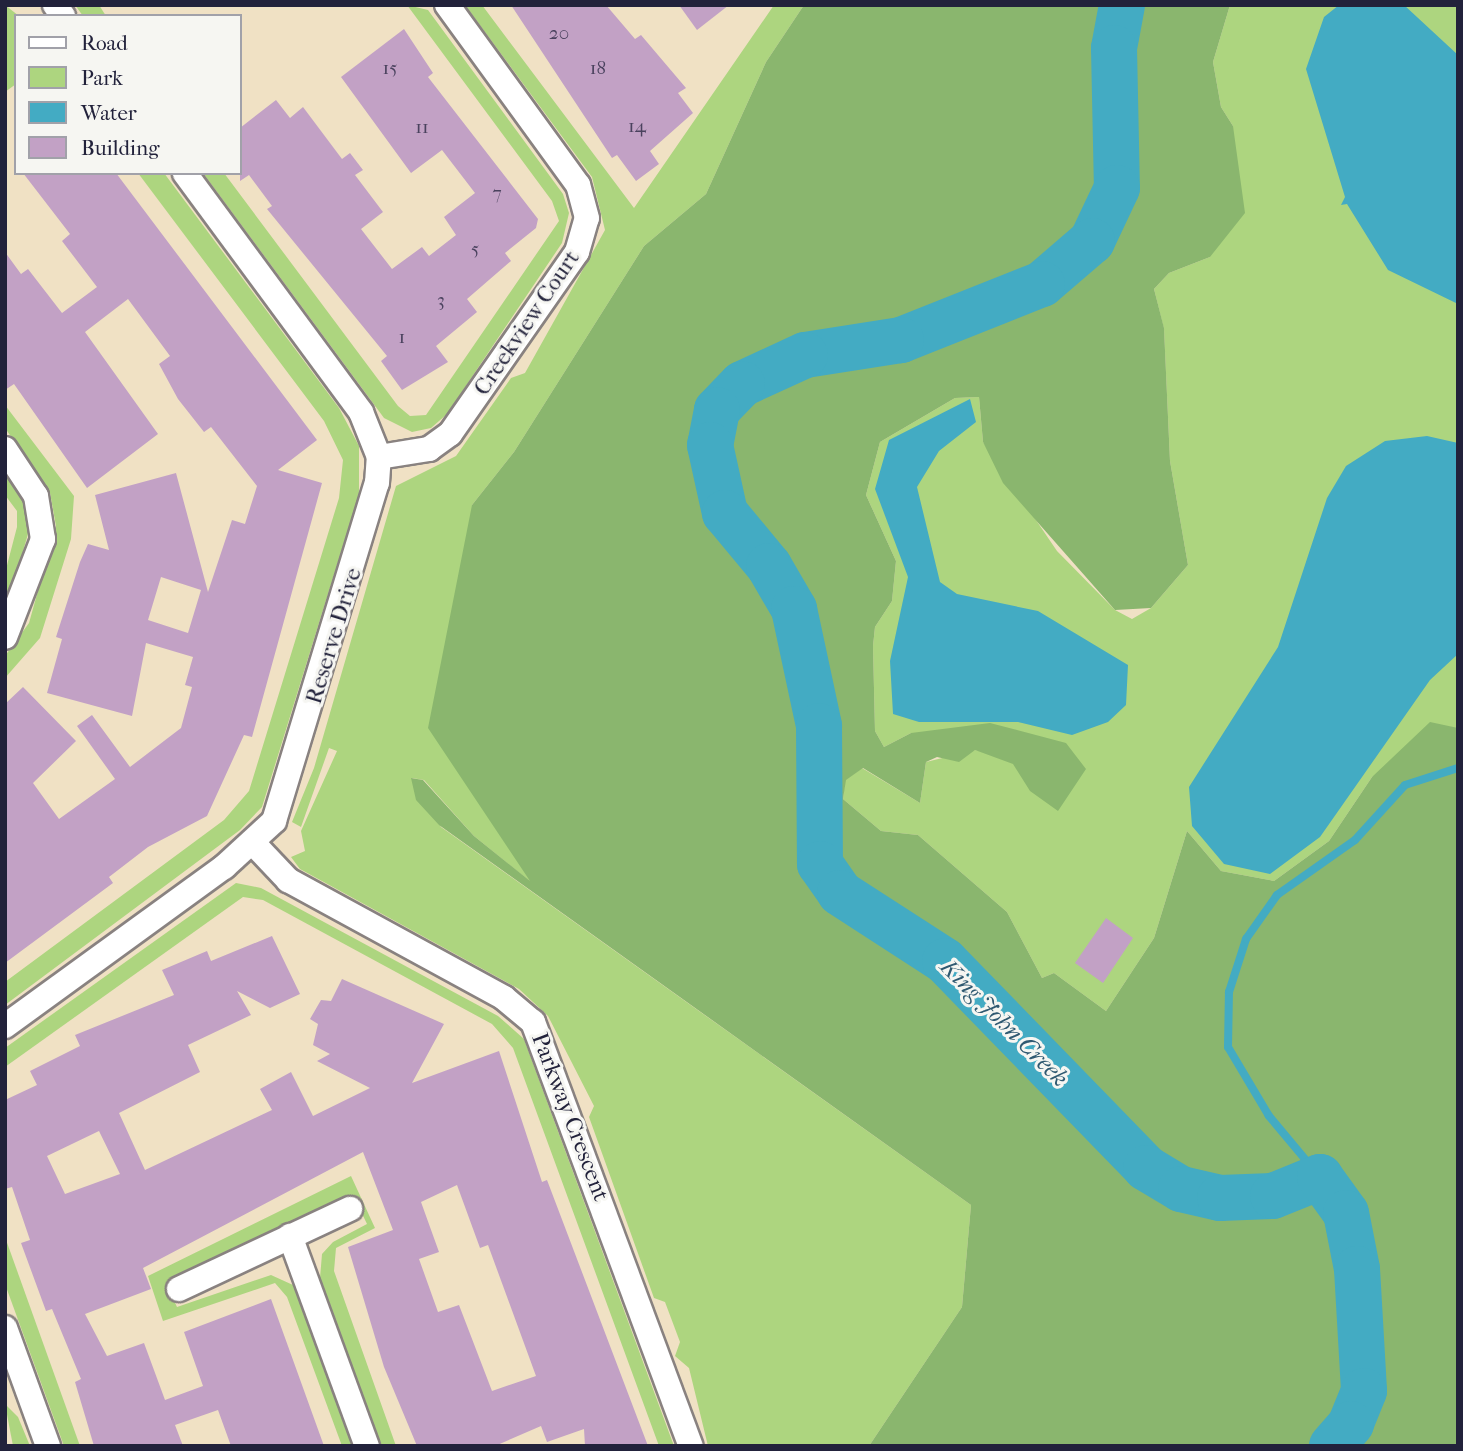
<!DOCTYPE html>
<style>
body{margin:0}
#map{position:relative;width:1463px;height:1451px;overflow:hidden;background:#f0e1c4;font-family:"IM FELL French Canon",serif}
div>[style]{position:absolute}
.green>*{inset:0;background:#add57f}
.forest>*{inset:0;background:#8ab66e}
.water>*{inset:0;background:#43abc3}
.stream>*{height:8px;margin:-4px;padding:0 4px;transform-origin:4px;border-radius:4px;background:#43abc3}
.river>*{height:46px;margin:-23px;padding:0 23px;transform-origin:23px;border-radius:23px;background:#43abc3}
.building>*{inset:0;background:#c2a1c5}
.roads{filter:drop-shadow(2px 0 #898280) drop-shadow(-2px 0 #898280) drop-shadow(0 2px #898280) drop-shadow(0 -2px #898280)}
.minor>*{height:24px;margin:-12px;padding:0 12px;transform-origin:12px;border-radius:12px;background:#fff}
span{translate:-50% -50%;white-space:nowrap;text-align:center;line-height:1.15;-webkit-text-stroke:6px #f6f6f2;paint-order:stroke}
.number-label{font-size:19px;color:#4a425e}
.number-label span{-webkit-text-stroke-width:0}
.street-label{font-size:23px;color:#22223b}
.water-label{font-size:24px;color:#2f5971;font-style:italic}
.frame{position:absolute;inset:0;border:7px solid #22223b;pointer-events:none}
.legend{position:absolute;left:14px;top:14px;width:228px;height:161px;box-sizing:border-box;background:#f6f6f2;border:2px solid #a1a1a9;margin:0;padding:9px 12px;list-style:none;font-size:21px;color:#22223b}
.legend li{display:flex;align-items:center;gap:14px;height:35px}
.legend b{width:35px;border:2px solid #a1a1a9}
</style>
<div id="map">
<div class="green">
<i style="clip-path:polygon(5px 5px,19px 16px,16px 84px,5px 92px)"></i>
<i style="clip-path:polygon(75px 5px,99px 5px,106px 16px,83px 16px)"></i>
<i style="clip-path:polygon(407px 5px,428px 10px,563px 194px,569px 213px,562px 243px,447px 414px,431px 428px,412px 432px,384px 418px,203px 173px,224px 173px,398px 406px,410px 416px,426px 415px,559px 221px,552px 201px)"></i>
<i style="clip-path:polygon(465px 5px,482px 5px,634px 208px,774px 5px,804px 5px,766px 62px,706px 194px,644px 246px,514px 452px,472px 505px,508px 844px,532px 883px,474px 836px,424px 780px,412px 778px,441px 827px,971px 1205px,962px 1307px,869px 1446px,708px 1446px,689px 1368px,675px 1356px,680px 1342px,665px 1302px,654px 1298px,589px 1117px,594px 1106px,548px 1016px,519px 989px,300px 869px,291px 857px,305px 851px,301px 831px,337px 751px,329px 748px,301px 827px,292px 822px,314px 768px,396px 486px,456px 456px,511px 378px,525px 373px,605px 230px,592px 177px)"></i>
<i style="clip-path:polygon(1230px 5px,1458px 5px,1458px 729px,1372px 777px,1329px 841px,1274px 881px,1221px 871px,1187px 831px,1154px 938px,1106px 1011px,1054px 973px,1042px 978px,1007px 912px,918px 835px,881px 831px,843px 799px,845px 780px,862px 768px,920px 803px,926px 762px,975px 750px,1086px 769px,911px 733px,884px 747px,875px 731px,873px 646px,875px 627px,892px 601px,896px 561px,866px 495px,880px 442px,955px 398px,979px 397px,983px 442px,1057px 551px,1115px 610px,1132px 619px,1151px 608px,1188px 565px,1170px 461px,1164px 329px,1154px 289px,1169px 273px,1210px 257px,1233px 126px,1221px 107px,1213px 62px)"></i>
<i style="clip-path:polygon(138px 173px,164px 173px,339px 408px,359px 446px,359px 494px,262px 807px,240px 830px,5px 1005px,5px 982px,224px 820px,249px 791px,339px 498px,343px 460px,324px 421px)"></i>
<i style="clip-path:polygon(5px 405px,74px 496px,71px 539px,40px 638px,5px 678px,5px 656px,29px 623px,56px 526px,50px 493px,5px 428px)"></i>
<i style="clip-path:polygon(5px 468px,22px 492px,30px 527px,5px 614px,5px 573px,17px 527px,17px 511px,5px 495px)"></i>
<i style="clip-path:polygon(236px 883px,261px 888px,498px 1016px,524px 1039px,674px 1446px,659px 1446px,513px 1048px,492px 1024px,263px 900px,243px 897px,5px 1067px,5px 1048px)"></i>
<i style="clip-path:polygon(351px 1176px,375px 1228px,336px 1248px,334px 1271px,396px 1446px,381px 1446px,320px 1278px,322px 1254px,333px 1242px,367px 1224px,354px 1197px,167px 1285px,177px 1307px,271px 1275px,293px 1285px,355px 1446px,342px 1446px,287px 1297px,275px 1283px,163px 1321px,148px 1276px)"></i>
<i style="clip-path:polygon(5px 1237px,80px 1446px,64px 1446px,5px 1284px)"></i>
<i style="clip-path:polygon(5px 1404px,18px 1417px,30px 1446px,13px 1446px)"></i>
</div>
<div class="forest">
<i style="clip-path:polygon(804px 5px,1230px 5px,1213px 62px,1221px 107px,1233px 126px,1245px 213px,1210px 257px,1169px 273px,1154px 289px,1164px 328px,1170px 461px,1188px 565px,1151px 608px,1115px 610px,1003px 483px,983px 442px,979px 397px,955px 398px,880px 442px,866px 495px,896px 561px,892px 601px,875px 627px,873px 646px,875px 731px,884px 747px,911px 733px,990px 723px,1066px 743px,1086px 769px,1058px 811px,1030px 791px,1013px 764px,975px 750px,959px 762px,937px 757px,926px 762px,920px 803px,863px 768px,846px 780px,843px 799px,881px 831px,918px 835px,1007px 912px,1042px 978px,1054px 973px,1106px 1011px,1154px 938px,1187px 831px,1221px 871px,1274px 881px,1329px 841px,1372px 777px,1430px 722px,1458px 728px,1458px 1446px,869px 1446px,962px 1307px,971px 1205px,439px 825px,416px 800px,411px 778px,423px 780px,474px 836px,530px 881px,428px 728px,472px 505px,514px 452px,644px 246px,706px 194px,766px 62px)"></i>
</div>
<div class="water">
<i style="clip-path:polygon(1339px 5px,1404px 5px,1458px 55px,1458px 304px,1388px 270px,1347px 204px,1341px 205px,1345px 197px,1306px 69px,1324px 17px)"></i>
<i style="clip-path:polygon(970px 399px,976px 422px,939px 451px,917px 487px,940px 582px,957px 594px,1038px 611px,1128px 665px,1126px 705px,1108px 722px,1072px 735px,1018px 722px,919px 722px,893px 714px,890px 661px,908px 577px,875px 489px,889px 440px)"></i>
<i style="clip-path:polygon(1427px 436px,1458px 443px,1458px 654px,1430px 680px,1320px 837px,1270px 874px,1224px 864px,1192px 826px,1189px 787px,1278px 647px,1327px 498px,1346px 466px,1385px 441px)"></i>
</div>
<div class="stream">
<i style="left:1320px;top:1177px;width:80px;rotate:-129.9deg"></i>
<i style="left:1269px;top:1116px;width:80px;rotate:-120.7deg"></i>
<i style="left:1228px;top:1047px;width:55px;rotate:-89deg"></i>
<i style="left:1229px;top:992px;width:56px;rotate:-72.2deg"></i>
<i style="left:1246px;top:939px;width:54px;rotate:-54.8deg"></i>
<i style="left:1277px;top:895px;width:95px;rotate:-35.2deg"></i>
<i style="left:1355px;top:840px;width:74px;rotate:-47.7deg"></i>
<i style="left:1405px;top:785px;width:56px;rotate:-17.8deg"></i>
</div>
<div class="river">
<i style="left:1122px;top:5px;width:44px;rotate:100.5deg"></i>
<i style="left:1114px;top:48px;width:140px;rotate:88.8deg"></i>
<i style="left:1117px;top:188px;width:59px;rotate:115.3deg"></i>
<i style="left:1092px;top:241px;width:66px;rotate:139.3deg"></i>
<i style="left:1042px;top:284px;width:152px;rotate:158.3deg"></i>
<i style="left:901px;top:340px;width:97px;rotate:171.1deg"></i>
<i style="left:805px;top:355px;width:69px;rotate:155.3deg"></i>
<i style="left:742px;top:384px;width:36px;rotate:134deg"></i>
<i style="left:717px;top:410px;width:36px;rotate:101deg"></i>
<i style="left:710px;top:445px;width:70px;rotate:77.6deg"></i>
<i style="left:725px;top:513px;width:69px;rotate:50.3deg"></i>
<i style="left:769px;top:566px;width:50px;rotate:59.8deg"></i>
<i style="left:794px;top:609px;width:120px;rotate:77.9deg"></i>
<i style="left:819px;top:726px;width:138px;rotate:89.6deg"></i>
<i style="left:820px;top:864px;width:35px;rotate:55deg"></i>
<i style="left:840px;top:893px;width:125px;rotate:32.9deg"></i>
<i style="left:945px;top:961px;width:289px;rotate:45.8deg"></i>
<i style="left:1146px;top:1168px;width:41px;rotate:31deg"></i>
<i style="left:1181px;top:1189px;width:40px;rotate:13deg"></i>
<i style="left:1220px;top:1198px;width:53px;rotate:-2.2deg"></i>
<i style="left:1273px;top:1196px;width:51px;rotate:-22deg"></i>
<i style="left:1320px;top:1177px;width:44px;rotate:54.2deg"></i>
<i style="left:1346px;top:1213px;width:57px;rotate:78.9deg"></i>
<i style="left:1357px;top:1269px;width:122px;rotate:86.7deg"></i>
<i style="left:1364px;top:1391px;width:35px;rotate:112deg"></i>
<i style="left:1351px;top:1424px;width:29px;rotate:131deg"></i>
</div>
<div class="building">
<i style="clip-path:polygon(511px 5px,606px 5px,635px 39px,641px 35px,686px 88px,678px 93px,693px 113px,650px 151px,659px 164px,636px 181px,617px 155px,612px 158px)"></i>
<i style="clip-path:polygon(679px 5px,729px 5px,697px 30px)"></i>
<i style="clip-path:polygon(404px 29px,433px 73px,428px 77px,538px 219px,536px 228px,505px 253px,511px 261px,467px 299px,477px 312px,436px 346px,448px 362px,402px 390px,381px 361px,387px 356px,267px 209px,272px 206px,249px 175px,240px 181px,240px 128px,276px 100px,290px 118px,303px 107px,342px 159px,350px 153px,363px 170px,355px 175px,383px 212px,361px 229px,392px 269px,422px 247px,429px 256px,456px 235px,444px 217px,475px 193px,442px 150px,411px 173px,341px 77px)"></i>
<i style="clip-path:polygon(evenodd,23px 173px,116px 173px,317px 440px,278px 470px,322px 483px,252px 737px,244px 735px,207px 816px,148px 847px,109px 877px,113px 883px,5px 963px,5px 704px,23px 687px,76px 741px,33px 783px,59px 819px,115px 779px,77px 726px,92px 715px,130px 767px,181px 728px,192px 687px,185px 685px,193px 657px,146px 643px,132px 716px,47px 693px,62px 639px,56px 637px,80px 562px,88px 544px,109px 550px,95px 495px,176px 473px,208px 592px,232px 520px,245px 524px,257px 486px,211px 427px,204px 432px,178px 399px,159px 364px,170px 356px,128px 299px,85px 332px,158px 434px,87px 488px,14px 384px,5px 390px,5px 252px,21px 274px,28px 269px,62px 313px,97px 287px,62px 241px,70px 234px,23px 173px,161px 577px,201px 590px,188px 633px,148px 620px,161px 577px)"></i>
<i style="clip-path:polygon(1106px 918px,1133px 938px,1103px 983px,1075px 963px)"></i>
<i style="clip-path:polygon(evenodd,272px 936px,300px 994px,270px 1008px,237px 991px,251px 1015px,188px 1045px,200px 1072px,119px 1113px,145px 1170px,272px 1110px,260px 1089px,291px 1072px,313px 1116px,370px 1088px,317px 1061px,330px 1054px,313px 1045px,318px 1024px,310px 1019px,321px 1000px,331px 1001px,342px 979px,444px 1024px,412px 1083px,499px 1051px,542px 1182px,547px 1180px,648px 1446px,585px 1446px,584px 1429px,547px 1442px,541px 1426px,495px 1446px,417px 1446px,384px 1367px,348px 1247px,393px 1230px,363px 1152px,143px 1268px,151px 1289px,85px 1314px,107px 1356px,144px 1343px,165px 1400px,203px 1386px,184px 1332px,271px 1299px,324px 1446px,231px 1446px,218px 1410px,175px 1425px,183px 1446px,94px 1446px,75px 1382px,81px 1379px,52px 1309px,46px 1311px,21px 1243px,30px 1240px,12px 1187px,5px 1189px,5px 1100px,37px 1085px,30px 1071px,80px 1046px,75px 1035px,174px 995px,162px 970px,207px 951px,211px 961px,272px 936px,99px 1131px,120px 1174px,65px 1194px,47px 1156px,99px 1131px,272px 936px,457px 1185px,480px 1248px,488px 1245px,536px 1376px,492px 1391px,459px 1305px,438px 1312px,419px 1259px,439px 1252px,421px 1202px,457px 1185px)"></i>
</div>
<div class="roads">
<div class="minor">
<i style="left:55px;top:5px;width:14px;rotate:54deg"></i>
<i style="left:5px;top:449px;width:56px;rotate:56.6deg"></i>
<i style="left:36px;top:496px;width:44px;rotate:80.8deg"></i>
<i style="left:43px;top:539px;width:105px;rotate:111.2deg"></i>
<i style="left:379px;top:457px;width:51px;rotate:-9.1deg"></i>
<i style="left:429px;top:449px;width:26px;rotate:-36deg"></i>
<i style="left:450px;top:434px;width:222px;rotate:-55.1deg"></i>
<i style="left:577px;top:252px;width:35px;rotate:-74deg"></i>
<i style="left:587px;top:218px;width:34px;rotate:-105deg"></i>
<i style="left:578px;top:185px;width:223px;rotate:-126deg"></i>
<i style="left:254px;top:844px;width:50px;rotate:46.6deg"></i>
<i style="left:288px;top:880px;width:246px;rotate:28.6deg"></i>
<i style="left:504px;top:998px;width:38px;rotate:40deg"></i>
<i style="left:533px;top:1022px;width:452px;rotate:69.6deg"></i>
<i style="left:5px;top:1026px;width:271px;rotate:-36deg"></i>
<i style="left:224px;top:867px;width:68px;rotate:-42.6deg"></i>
<i style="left:274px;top:821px;width:353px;rotate:-73.1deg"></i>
<i style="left:377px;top:483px;width:26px;rotate:-86deg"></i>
<i style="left:379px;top:457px;width:48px;rotate:-111.8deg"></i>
<i style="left:361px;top:412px;width:297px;rotate:-126.4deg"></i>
<i style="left:290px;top:1236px;width:224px;rotate:69.9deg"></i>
<i style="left:179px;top:1289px;width:189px;rotate:-25.1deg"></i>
<i style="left:5px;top:1328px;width:126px;rotate:70deg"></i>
</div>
</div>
<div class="number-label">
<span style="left:559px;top:34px">20</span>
<span style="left:390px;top:69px">15</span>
<span style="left:598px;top:69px">18</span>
<span style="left:637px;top:127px">14</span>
<span style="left:422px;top:128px">11</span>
<span style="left:497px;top:194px">7</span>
<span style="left:475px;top:250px">5</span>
<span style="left:441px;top:301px">3</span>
<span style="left:402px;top:338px">1</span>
</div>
<div class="street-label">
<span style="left:527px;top:323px;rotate:-56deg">Creekview Court</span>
<span style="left:334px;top:636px;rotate:-73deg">Reserve Drive</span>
<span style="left:570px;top:1117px;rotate:69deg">Parkway Crescent</span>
</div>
<div class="water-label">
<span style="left:1004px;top:1023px;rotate:45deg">King John Creek</span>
</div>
<div class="frame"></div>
<ul class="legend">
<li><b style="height:9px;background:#fff"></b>Road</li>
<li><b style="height:19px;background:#add57f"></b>Park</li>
<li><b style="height:19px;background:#43abc3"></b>Water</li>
<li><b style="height:19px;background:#c2a1c5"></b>Building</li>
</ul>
</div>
